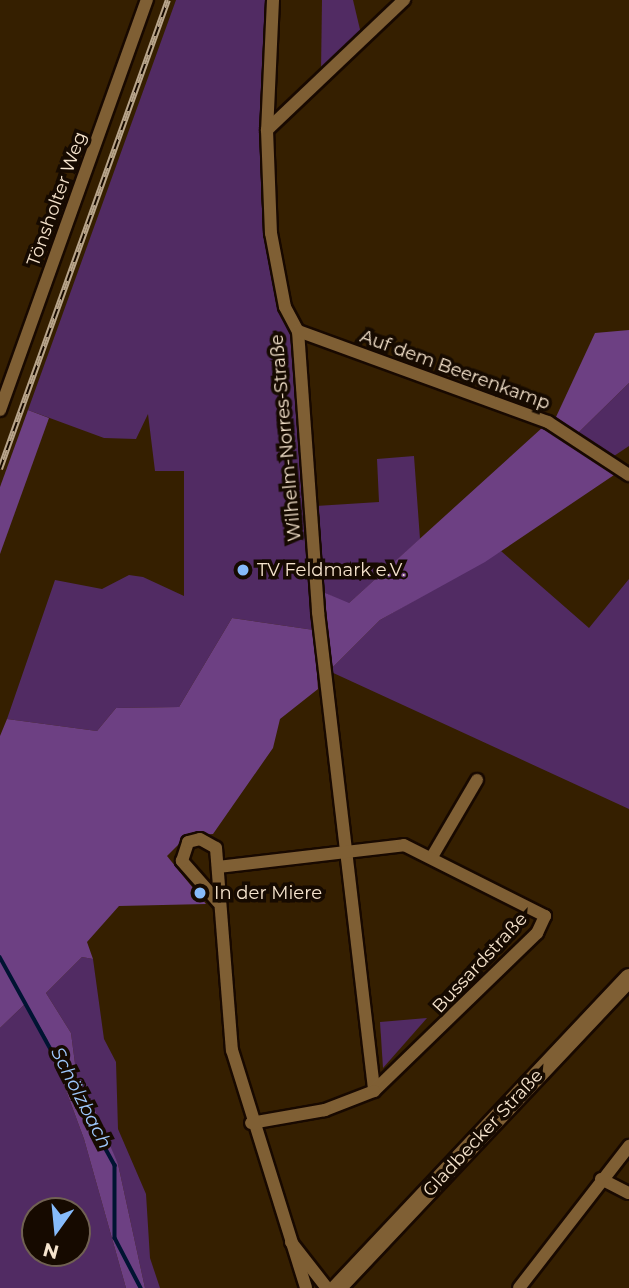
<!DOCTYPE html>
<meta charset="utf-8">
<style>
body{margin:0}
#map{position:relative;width:629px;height:1288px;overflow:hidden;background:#351f00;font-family:Montserrat,sans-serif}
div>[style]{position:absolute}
.green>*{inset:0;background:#512b63}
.forest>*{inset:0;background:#6d4083}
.stream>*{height:3.5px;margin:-1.75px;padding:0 1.75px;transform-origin:1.75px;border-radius:1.75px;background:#001432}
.roads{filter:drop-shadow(2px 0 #180900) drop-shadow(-2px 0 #180900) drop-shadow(0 2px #180900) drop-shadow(0 -2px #180900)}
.minor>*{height:12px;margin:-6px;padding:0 6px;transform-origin:6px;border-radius:6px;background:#7f5f34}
.secondary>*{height:18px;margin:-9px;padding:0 9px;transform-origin:9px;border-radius:9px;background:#7f5f34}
.rail>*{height:6px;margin-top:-3px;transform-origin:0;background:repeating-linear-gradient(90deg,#160a00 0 10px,#b8a58b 0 20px);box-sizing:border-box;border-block:2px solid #b8a58b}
.dots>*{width:19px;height:19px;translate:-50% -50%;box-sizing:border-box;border:4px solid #160a00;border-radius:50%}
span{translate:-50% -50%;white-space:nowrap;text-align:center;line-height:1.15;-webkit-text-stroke:7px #160a00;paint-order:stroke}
.street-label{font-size:18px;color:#f6e4cd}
.poi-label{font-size:18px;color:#f6e4cd}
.left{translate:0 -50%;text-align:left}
.water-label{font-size:19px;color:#9ec8fc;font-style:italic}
.north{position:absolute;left:21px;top:1197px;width:70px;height:70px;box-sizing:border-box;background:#160a00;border:2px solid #706152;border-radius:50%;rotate:195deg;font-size:19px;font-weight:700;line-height:28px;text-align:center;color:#f6e4cd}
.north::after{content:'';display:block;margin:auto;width:24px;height:32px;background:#86bbfb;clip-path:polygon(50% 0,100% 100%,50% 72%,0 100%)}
</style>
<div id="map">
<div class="green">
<i style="clip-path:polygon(176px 0,269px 0,261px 194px,264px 237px,292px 338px,314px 630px,232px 618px,179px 707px,116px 708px,97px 731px,7px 719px,55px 580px,102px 589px,129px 575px,143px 577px,184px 596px,184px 471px,155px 471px,148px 414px,136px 439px,104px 438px,28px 410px)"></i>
<i style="clip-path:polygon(322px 0,353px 0,362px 38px,321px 72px)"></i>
<i style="clip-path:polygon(629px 383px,629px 446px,614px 456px,578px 433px)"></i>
<i style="clip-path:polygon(414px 456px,420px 539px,348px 604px,323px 592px,316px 506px,379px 502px,377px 459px)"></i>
<i style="clip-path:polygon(501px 551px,589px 628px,629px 579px,629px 809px,329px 671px,380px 620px)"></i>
<i style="clip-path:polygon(82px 957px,93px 959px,104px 1039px,116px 1062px,118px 1129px,146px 1194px,150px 1258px,160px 1288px,145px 1288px,118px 1164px,79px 1094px,71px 1033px,46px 993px)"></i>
<i style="clip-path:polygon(evenodd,26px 1003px,47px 1039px,84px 1139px,126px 1288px,0 1288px,0 1028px,26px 1003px,35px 1211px,77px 1211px,77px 1253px,35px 1253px,35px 1211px)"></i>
<i style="clip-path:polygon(427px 1018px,383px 1068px,380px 1022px)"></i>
</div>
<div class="forest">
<i style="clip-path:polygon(629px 330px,629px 383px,578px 433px,556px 417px,595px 333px)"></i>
<i style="clip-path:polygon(28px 410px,49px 418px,0 554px,0 487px)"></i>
<i style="clip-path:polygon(543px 427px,617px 473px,485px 562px,380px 620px,329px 671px,323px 592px,349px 603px)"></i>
<i style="clip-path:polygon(232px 618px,314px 630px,318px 689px,280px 719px,273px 748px,213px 834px,187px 836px,167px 856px,206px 904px,119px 906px,87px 942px,93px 959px,82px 957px,46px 993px,71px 1033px,79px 1094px,91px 1101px,118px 1164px,145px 1288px,126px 1288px,84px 1139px,47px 1039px,26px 1003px,0 1028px,0 736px,7px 719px,97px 731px,116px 708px,179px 707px)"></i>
</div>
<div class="stream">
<i style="left:0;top:957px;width:238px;rotate:61.1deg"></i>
<i style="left:115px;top:1165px;width:73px;rotate:90deg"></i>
<i style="left:115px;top:1238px;width:56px;rotate:62.5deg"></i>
</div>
<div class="roads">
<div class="minor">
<i style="left:273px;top:0;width:130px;rotate:92.6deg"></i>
<i style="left:267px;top:130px;width:103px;rotate:87.8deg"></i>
<i style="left:271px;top:233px;width:75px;rotate:79.3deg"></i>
<i style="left:285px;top:307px;width:27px;rotate:62deg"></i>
<i style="left:298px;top:331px;width:282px;rotate:85.9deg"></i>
<i style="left:318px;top:612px;width:482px;rotate:83.3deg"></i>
<i style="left:267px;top:130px;width:189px;rotate:-43.5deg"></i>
<i style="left:298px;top:331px;width:266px;rotate:20deg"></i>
<i style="left:548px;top:422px;width:97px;rotate:33.2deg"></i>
<i style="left:0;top:410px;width:436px;rotate:-70.3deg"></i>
<i style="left:433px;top:855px;width:87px;rotate:-59.6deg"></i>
<i style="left:218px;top:867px;width:187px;rotate:-6.7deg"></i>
<i style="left:404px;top:845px;width:158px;rotate:26.7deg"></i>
<i style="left:545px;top:916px;width:19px;rotate:115deg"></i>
<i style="left:537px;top:933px;width:227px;rotate:135.9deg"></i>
<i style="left:374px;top:1091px;width:53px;rotate:158.8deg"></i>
<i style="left:325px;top:1110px;width:75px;rotate:170deg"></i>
<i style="left:218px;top:902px;width:55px;rotate:-131.3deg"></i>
<i style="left:182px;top:861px;width:20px;rotate:-72deg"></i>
<i style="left:188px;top:842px;width:12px;rotate:-14deg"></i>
<i style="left:200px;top:839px;width:18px;rotate:29deg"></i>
<i style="left:216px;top:848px;width:203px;rotate:85.5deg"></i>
<i style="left:232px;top:1050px;width:249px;rotate:72.7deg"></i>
<i style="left:601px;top:1179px;width:31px;rotate:27deg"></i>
<i style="left:291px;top:1242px;width:58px;rotate:52deg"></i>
<i style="left:519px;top:1288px;width:180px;rotate:-52.2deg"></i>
</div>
<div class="secondary">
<i style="left:337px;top:1288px;width:426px;rotate:-46.7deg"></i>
</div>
</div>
<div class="rail">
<i style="left:0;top:469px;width:498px;rotate:-70.3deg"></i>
</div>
<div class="dots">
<i style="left:243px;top:570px;background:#86bbfb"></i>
<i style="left:200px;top:893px;background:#86bbfb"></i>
</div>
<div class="street-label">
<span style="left:57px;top:199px;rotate:-70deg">Tönsholter Weg</span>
<span style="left:455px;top:370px;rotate:20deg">Auf dem Beerenkamp</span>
<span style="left:286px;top:438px;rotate:-95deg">Wilhelm-Norres-Straße</span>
<span style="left:480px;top:963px;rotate:-47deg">Bussardstraße</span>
<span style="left:483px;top:1133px;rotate:-47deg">Gladbecker Straße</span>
</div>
<div class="poi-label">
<span class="left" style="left:257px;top:570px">TV Feldmark e.V.</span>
<span class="left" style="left:214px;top:893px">In der Miere</span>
</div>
<div class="water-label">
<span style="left:81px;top:1098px;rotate:63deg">Schölzbach</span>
</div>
<div class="north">N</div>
</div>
